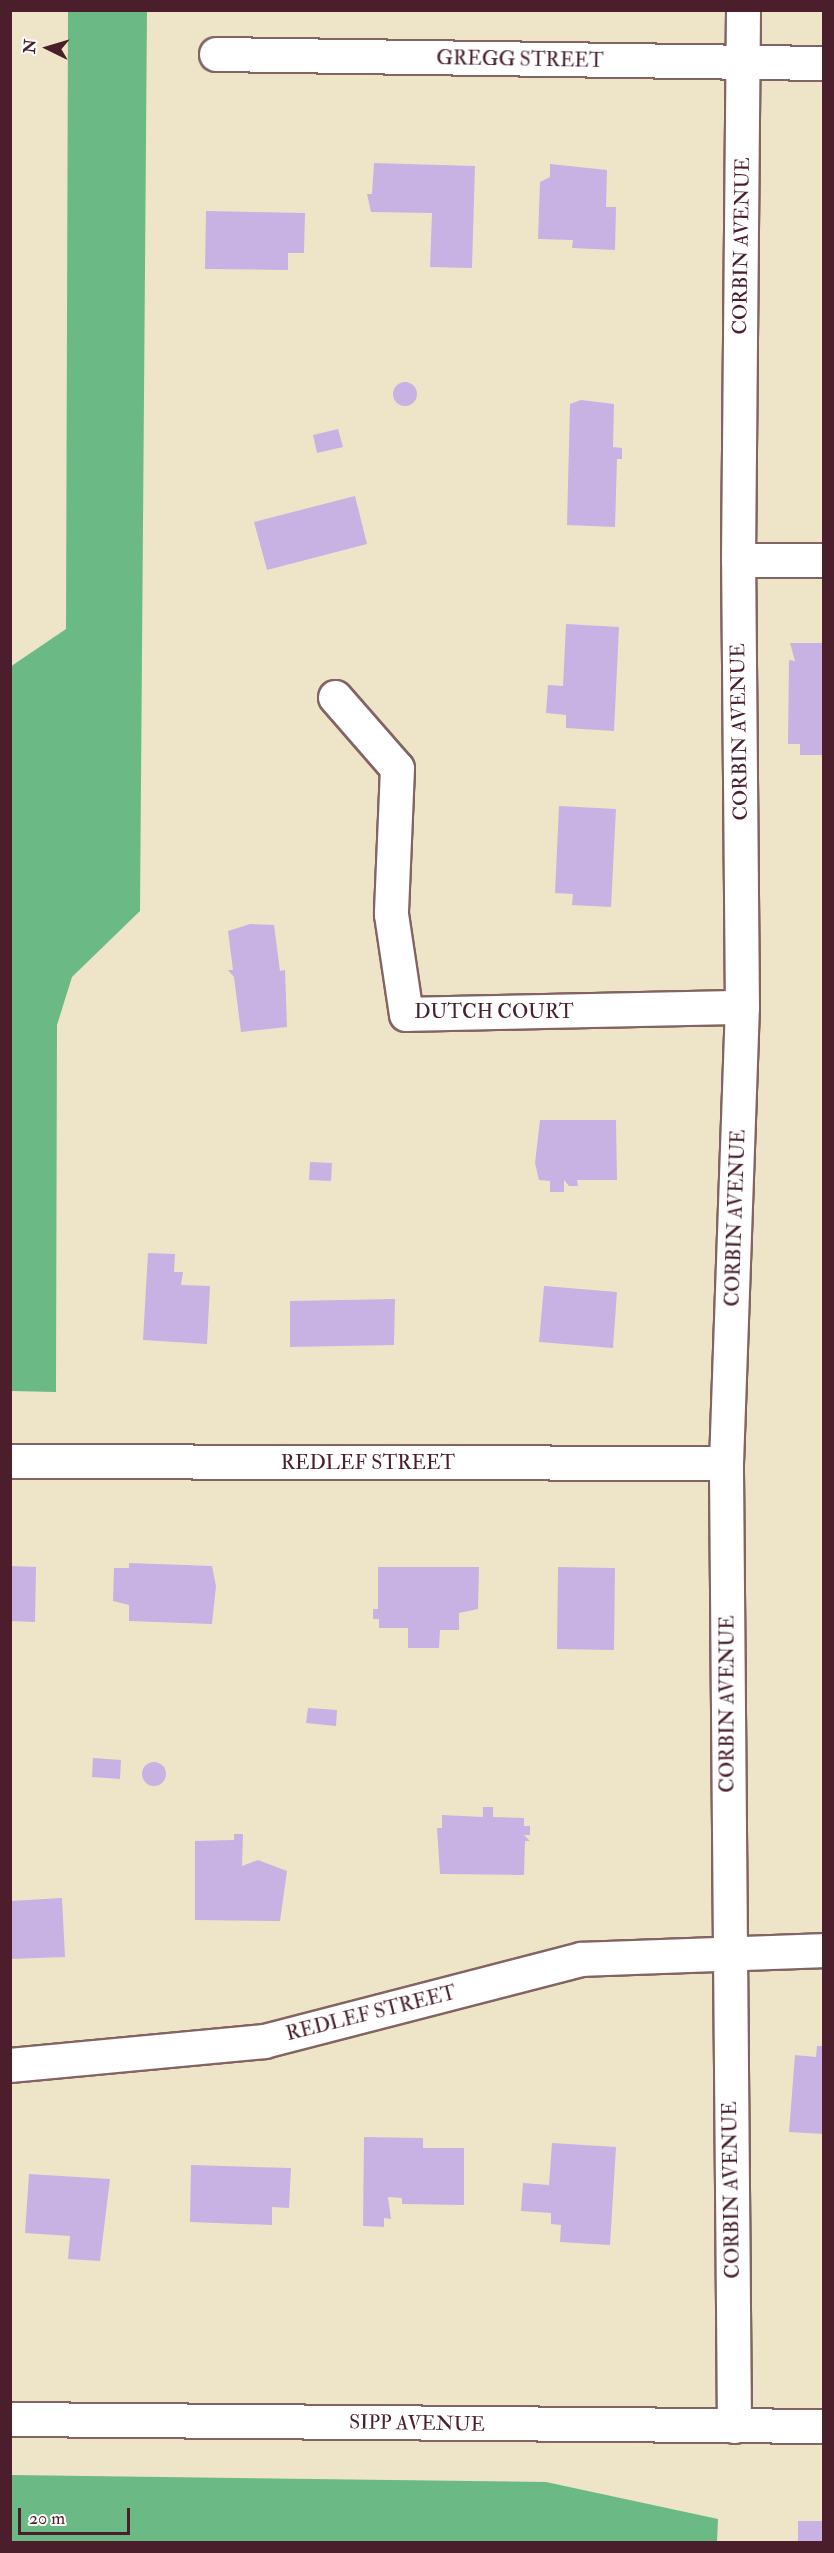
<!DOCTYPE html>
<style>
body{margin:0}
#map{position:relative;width:834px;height:2553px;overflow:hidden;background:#eee5c8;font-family:"IM FELL Double Pica",serif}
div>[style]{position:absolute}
.forest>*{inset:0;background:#6bba85}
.building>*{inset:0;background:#c7b2e3}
.round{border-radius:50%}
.roads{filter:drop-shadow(2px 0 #836462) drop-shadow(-2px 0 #836462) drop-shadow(0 2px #836462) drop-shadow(0 -2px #836462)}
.minor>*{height:33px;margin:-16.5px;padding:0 16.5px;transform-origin:16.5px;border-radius:16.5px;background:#fff}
.tertiary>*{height:33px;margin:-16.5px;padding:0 16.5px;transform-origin:16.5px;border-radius:16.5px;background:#fff}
span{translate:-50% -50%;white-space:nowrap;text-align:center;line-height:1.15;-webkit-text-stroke:4.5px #fff;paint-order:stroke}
.street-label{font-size:20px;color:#4a1f2b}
.frame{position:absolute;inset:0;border:12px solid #4a1f2b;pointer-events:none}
.north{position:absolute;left:18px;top:18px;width:60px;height:60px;-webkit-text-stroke:4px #fff;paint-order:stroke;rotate:275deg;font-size:16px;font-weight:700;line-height:24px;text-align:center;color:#4a1f2b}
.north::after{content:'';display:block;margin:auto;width:21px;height:27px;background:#4a1f2b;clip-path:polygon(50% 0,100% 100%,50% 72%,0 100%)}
.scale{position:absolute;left:18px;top:2508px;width:112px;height:27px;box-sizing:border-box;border:3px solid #4a1f2b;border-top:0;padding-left:8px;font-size:18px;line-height:21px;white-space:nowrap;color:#4a1f2b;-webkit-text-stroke:4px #fff;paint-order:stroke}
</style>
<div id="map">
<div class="forest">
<i style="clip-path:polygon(68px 11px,147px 11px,140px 911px,72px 977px,57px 1025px,56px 1392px,11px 1391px,10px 667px,66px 629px)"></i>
<i style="clip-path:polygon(11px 2475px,546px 2482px,718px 2519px,717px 2542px,11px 2542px)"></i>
</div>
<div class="building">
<i style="clip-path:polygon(374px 163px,475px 166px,472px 268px,430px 267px,432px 213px,371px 212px,367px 194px,372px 194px)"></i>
<i style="clip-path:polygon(550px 164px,607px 170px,606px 207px,616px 207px,615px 250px,572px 248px,573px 240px,538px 239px,540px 182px,550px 177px)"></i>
<i style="clip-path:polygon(206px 211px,305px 213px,304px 253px,288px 253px,288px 270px,205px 269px)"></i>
<i class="round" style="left:393px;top:382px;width:24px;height:24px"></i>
<i style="clip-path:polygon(581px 400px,614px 404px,613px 447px,622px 448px,622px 459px,617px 459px,615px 527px,567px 525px,570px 404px)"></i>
<i style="clip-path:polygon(338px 429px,343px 447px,317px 453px,313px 435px)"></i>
<i style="clip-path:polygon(355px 496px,367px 544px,267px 570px,254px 522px)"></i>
<i style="clip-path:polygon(566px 624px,619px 627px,614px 731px,566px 728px,566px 715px,546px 713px,548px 685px,563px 686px)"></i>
<i style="clip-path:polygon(790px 643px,822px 643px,824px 755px,800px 755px,800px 744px,788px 744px,789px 660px,795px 661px)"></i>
<i style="clip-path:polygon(559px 806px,616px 809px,611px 907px,572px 905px,573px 894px,555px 893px)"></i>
<i style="clip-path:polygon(250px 924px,274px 925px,280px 971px,285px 970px,287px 1027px,241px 1032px,234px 977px,228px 970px,233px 970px,228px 931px)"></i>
<i style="clip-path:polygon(540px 1120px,616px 1120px,617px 1180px,577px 1180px,578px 1186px,569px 1186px,564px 1180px,564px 1192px,550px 1192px,550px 1181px,539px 1180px,535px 1163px)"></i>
<i style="clip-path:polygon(310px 1162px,332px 1163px,331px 1181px,309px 1180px)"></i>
<i style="clip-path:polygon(148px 1253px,175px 1254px,174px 1272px,183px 1272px,181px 1285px,210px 1286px,207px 1344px,143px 1340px)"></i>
<i style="clip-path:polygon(544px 1286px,617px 1292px,613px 1348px,539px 1342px)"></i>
<i style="clip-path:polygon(395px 1299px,394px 1345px,290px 1347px,290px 1301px)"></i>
<i style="clip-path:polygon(129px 1563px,212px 1566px,216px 1586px,212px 1624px,129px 1621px,129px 1605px,113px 1601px,114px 1568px,129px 1568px)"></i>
<i style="clip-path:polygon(10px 1566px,36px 1567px,35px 1622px,10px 1621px)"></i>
<i style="clip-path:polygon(378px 1567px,479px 1567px,478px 1609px,459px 1613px,459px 1630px,440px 1630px,439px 1648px,408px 1648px,408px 1628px,379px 1628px,379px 1619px,373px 1619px,373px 1609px,378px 1609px)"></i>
<i style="clip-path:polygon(558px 1567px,615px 1568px,614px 1650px,557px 1649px)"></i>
<i style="clip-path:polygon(308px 1708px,337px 1710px,336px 1726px,306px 1723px)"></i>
<i style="clip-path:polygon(93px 1758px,121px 1760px,120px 1779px,92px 1777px)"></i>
<i class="round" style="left:142px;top:1762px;width:24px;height:24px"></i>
<i style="clip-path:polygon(483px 1807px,493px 1807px,493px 1817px,524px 1818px,524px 1826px,530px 1826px,530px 1835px,524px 1835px,530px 1841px,525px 1841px,524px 1875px,440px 1874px,437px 1828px,442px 1828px,442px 1815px,483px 1817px)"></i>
<i style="clip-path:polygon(234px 1834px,243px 1834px,242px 1866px,258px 1860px,287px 1871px,280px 1921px,195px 1920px,195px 1841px,234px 1840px)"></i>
<i style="clip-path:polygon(62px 1898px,65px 1957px,10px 1959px,10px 1901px)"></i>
<i style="clip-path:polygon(817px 2046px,824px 2046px,824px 2134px,789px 2132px,795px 2055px,816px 2057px)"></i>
<i style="clip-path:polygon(364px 2137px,423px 2138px,423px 2148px,464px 2148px,464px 2205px,402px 2204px,402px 2198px,388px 2197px,391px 2219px,384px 2218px,384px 2227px,363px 2226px)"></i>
<i style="clip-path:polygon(552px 2143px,616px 2147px,610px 2245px,560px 2242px,561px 2225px,551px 2224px,551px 2213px,521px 2211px,523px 2183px,549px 2185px)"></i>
<i style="clip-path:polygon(191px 2165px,291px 2168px,289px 2208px,272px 2207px,272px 2225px,190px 2222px)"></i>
<i style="clip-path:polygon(29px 2174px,110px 2179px,100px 2261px,68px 2259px,70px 2236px,25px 2233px)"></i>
<i style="clip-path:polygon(798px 2521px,824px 2521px,824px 2542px,798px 2542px)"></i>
</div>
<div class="roads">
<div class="minor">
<i style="left:216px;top:54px;width:608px;rotate:0.85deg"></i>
<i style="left:738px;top:560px;width:86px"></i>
<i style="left:335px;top:697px;width:94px;rotate:48.9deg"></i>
<i style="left:397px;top:768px;width:146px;rotate:92.4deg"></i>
<i style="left:391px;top:914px;width:101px;rotate:81.5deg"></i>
<i style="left:406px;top:1014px;width:336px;rotate:-1.2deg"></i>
<i style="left:10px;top:1461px;width:716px;rotate:0.16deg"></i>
<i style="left:10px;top:2065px;width:255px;rotate:-5.4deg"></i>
<i style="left:264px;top:2041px;width:327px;rotate:-14.5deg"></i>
<i style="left:581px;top:1959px;width:243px;rotate:-2.1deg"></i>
<i style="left:734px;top:2426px;width:963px;rotate:-90.48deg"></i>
<i style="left:726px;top:1463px;width:456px;rotate:-88deg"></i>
<i style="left:742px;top:1007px;width:447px;rotate:-90.5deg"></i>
<i style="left:738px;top:560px;width:550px;rotate:-89.48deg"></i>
</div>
<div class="tertiary">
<i style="left:10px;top:2419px;width:814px;rotate:0.49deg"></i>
</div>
</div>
<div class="street-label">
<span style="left:520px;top:59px;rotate:1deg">GREGG STREET</span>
<span style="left:741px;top:246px;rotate:-89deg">CORBIN AVENUE</span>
<span style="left:739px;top:732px;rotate:-91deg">CORBIN AVENUE</span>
<span style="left:494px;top:1011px">DUTCH COURT</span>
<span style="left:735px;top:1218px;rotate:-88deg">CORBIN AVENUE</span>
<span style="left:368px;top:1462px">REDLEF STREET</span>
<span style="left:727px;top:1704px;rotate:-90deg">CORBIN AVENUE</span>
<span style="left:371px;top:2013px;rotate:-14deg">REDLEF STREET</span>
<span style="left:731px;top:2190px;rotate:-91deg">CORBIN AVENUE</span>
<span style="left:417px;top:2423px;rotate:1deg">SIPP AVENUE</span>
</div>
<div class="frame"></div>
<div class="north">N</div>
<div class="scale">20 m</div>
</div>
